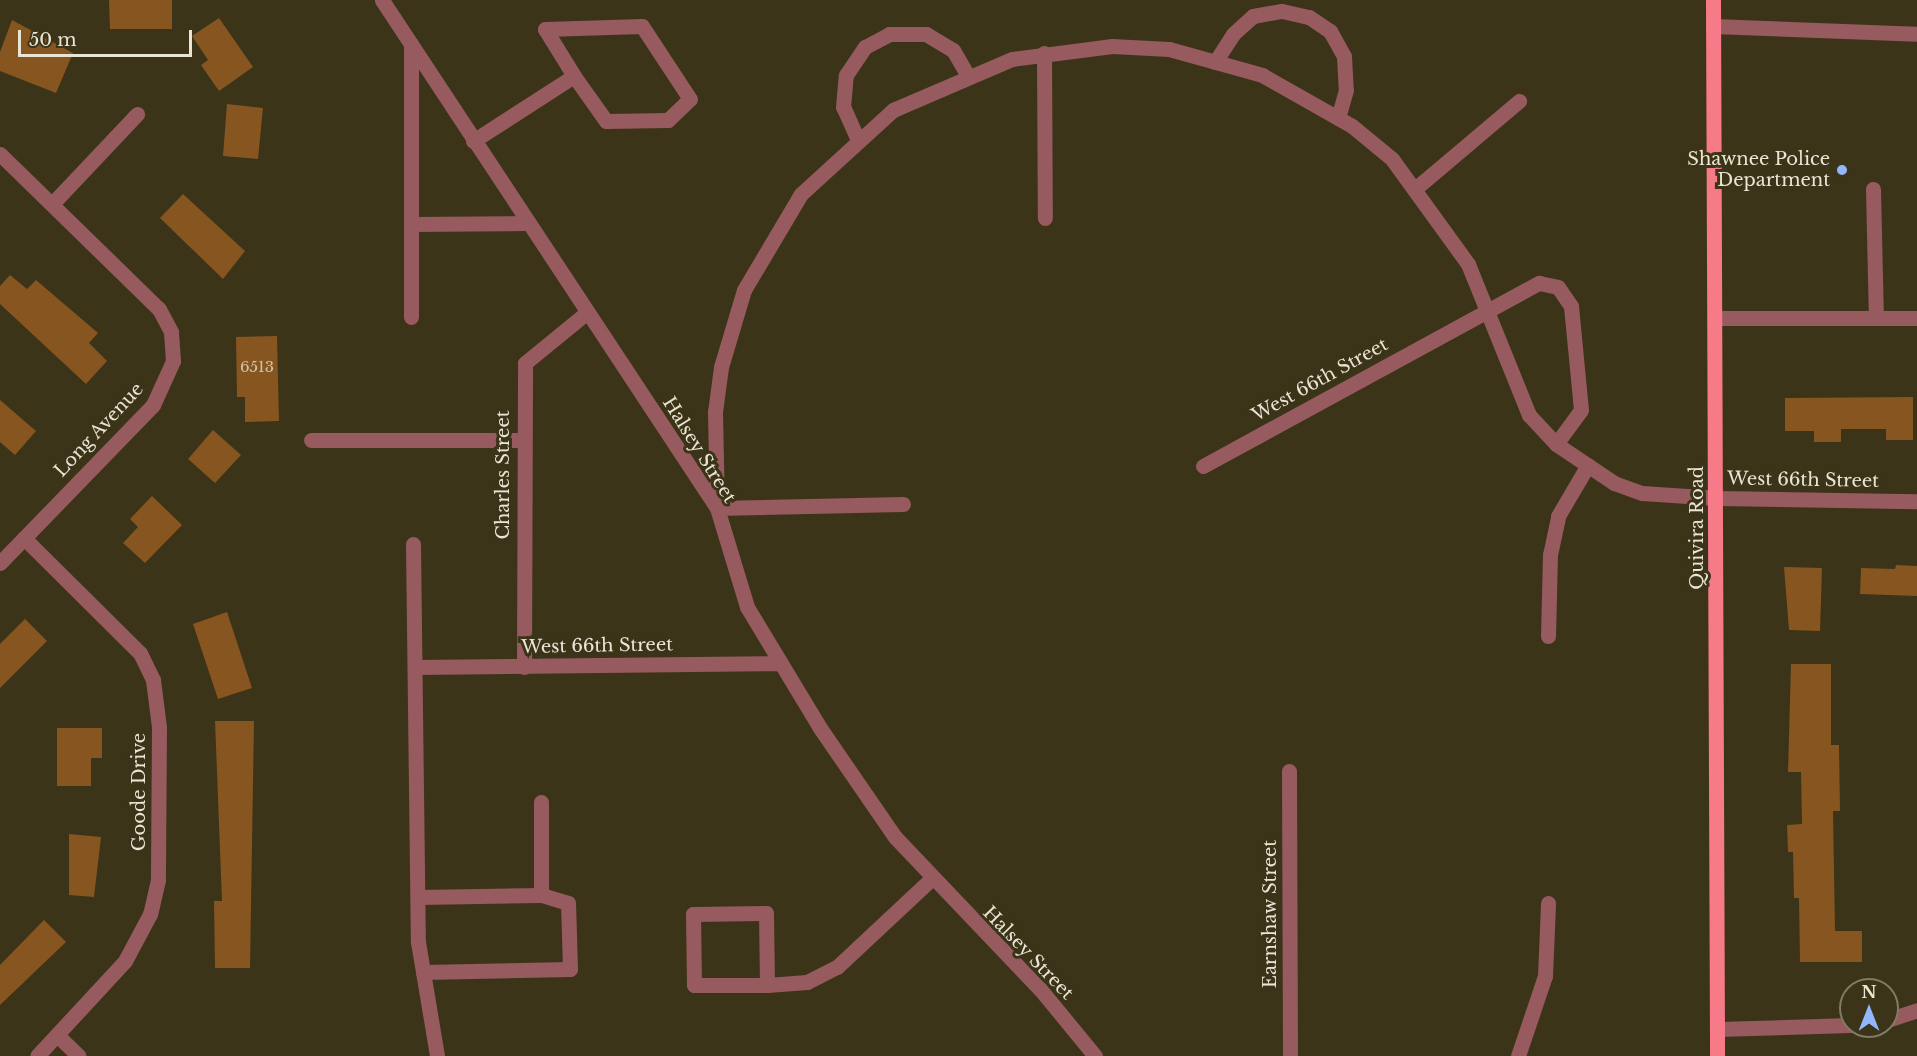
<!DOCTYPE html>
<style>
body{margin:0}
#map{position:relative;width:1917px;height:1056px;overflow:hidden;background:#3b3418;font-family:"Libre Baskerville",serif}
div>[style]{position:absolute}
.building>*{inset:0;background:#875520}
.minor>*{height:15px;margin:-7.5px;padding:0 7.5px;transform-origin:7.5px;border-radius:7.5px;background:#975a5f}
.major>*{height:15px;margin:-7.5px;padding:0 7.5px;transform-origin:7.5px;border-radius:7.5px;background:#f67a88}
.dots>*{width:16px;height:16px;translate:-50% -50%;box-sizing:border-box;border:3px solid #3b3418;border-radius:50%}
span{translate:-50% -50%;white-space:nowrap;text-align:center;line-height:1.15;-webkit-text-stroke:6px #3b3418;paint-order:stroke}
.number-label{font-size:15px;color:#d0c1a8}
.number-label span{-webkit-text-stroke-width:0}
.poi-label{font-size:18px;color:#e9e5d5}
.right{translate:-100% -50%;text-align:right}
.street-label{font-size:18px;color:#e9e5d5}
.north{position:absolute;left:1839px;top:978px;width:60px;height:60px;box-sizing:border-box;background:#3b3418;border:2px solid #817b64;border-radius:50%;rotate:0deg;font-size:16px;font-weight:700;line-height:24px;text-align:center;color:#e9e5d5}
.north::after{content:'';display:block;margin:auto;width:21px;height:27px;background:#92b7fd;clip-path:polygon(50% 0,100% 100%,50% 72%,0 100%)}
.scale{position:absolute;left:18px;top:30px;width:174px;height:27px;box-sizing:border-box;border:3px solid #e9e5d5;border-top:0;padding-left:8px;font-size:18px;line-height:21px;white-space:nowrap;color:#e9e5d5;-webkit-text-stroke:4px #3b3418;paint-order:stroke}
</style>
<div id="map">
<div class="building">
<i style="clip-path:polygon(109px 0,172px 0,172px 29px,110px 29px)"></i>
<i style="clip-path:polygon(219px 18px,253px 67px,219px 91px,201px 65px,208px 60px,192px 36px)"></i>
<i style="clip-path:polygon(12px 20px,73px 53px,56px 93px,0 71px,0 52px)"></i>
<i style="clip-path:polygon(227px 104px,263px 108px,258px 159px,223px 156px)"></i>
<i style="clip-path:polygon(183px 194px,245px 251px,223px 279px,160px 218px)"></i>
<i style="clip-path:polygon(10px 275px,27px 289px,36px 280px,98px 333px,89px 343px,107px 361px,86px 384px,0 304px,0 286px)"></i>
<i style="clip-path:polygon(277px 336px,279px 421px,245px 422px,245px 397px,237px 397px,236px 337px)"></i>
<i style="clip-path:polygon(1913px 397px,1913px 440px,1886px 440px,1886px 429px,1841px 429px,1841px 442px,1814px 442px,1814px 431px,1785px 431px,1785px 398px)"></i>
<i style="clip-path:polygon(0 400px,36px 431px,15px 455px,0 442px)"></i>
<i style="clip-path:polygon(213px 430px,241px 455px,215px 483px,188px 459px)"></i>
<i style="clip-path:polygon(152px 496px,182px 525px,145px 563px,123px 543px,138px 527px,130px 519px)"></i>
<i style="clip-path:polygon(1896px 565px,1917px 566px,1917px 596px,1860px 594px,1861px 568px,1895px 569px)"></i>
<i style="clip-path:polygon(1784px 567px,1822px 568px,1820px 631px,1789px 630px)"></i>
<i style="clip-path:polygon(227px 612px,252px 688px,218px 699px,193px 624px)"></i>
<i style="clip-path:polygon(25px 619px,47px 641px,0 688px,0 644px)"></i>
<i style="clip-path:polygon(1791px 664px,1831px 664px,1831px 745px,1839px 745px,1840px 811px,1833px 811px,1835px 931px,1862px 931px,1862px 962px,1800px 962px,1799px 898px,1794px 898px,1793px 852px,1788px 852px,1787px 825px,1802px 824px,1801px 772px,1788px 772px)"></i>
<i style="clip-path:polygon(215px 721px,254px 721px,250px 968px,215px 968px,214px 901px,222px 901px)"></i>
<i style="clip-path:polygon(57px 728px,102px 728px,102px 758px,91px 758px,91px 786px,57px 786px)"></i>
<i style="clip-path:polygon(69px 834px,101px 837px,94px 897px,69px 895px)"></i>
<i style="clip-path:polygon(44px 920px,66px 942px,0 1005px,0 965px)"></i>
</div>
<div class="minor">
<i style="left:382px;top:0;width:609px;rotate:56.6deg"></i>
<i style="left:717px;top:508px;width:103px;rotate:73.1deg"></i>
<i style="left:747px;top:607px;width:141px;rotate:58.9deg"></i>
<i style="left:820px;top:728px;width:132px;rotate:55.5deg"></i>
<i style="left:895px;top:837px;width:210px;rotate:46.4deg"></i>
<i style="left:1040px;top:989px;width:87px;rotate:50.6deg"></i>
<i style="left:1713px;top:26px;width:204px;rotate:2.2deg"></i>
<i style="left:411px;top:44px;width:273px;rotate:90deg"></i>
<i style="left:1044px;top:53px;width:165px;rotate:89.7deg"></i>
<i style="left:1215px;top:62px;width:33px;rotate:-57deg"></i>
<i style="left:1233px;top:34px;width:27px;rotate:-42deg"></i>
<i style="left:1253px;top:16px;width:29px;rotate:-10deg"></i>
<i style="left:1282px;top:11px;width:28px;rotate:13deg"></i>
<i style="left:1309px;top:17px;width:25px;rotate:34deg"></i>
<i style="left:1330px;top:31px;width:29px;rotate:61deg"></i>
<i style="left:1344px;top:56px;width:34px;rotate:87deg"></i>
<i style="left:1346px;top:90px;width:29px;rotate:106deg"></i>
<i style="left:858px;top:140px;width:36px;rotate:-114deg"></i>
<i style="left:843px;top:107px;width:32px;rotate:-85deg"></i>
<i style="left:846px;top:75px;width:34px;rotate:-56deg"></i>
<i style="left:865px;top:47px;width:27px;rotate:-28deg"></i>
<i style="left:889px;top:34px;width:37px"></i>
<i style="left:926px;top:34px;width:31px;rotate:31deg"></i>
<i style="left:953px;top:50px;width:30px;rotate:60deg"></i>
<i style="left:473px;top:141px;width:120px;rotate:-32.8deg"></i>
<i style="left:574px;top:76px;width:55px;rotate:54.6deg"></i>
<i style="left:606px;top:121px;width:62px;rotate:-0.9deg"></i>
<i style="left:668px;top:120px;width:30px;rotate:-44deg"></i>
<i style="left:690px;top:99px;width:87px;rotate:-123.3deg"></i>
<i style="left:642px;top:26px;width:97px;rotate:178.2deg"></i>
<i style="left:545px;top:29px;width:55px;rotate:58.3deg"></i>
<i style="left:0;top:154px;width:222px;rotate:44.3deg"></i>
<i style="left:159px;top:309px;width:26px;rotate:62deg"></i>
<i style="left:171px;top:332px;width:29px;rotate:86deg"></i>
<i style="left:173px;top:361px;width:48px;rotate:114.4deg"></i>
<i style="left:153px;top:405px;width:220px;rotate:134.1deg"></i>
<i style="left:1416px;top:188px;width:135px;rotate:-40.2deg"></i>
<i style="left:1873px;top:189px;width:129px;rotate:88.7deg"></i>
<i style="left:52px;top:204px;width:124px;rotate:-46.6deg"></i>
<i style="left:411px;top:224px;width:115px;rotate:-0.5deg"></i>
<i style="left:1715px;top:318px;width:202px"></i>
<i style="left:311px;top:440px;width:211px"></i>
<i style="left:1203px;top:466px;width:383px;rotate:-28.6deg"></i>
<i style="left:1539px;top:283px;width:19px;rotate:12deg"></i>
<i style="left:1558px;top:287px;width:23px;rotate:56deg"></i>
<i style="left:1571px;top:306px;width:104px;rotate:84.5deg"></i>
<i style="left:1581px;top:410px;width:42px;rotate:126.3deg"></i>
<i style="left:903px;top:504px;width:186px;rotate:178.8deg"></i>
<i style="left:717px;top:508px;width:96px;rotate:-91.2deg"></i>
<i style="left:715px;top:412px;width:45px;rotate:-82.4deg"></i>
<i style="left:721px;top:367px;width:80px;rotate:-73.4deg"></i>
<i style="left:744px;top:290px;width:112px;rotate:-59.3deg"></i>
<i style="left:801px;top:194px;width:125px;rotate:-42.4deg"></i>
<i style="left:893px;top:110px;width:129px;rotate:-23.2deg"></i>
<i style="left:1012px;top:59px;width:101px;rotate:-7.4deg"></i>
<i style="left:1112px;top:46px;width:57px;rotate:3deg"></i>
<i style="left:1169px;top:49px;width:97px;rotate:15.6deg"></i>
<i style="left:1262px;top:75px;width:103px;rotate:29.5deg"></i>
<i style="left:1352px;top:126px;width:52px;rotate:39.5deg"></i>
<i style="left:1392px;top:159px;width:130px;rotate:54.1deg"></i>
<i style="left:1468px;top:264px;width:163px;rotate:68deg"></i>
<i style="left:1529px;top:415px;width:40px;rotate:47deg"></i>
<i style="left:1556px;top:444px;width:70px;rotate:33.9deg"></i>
<i style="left:1614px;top:483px;width:30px;rotate:20deg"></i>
<i style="left:1642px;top:493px;width:75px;rotate:3.8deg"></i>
<i style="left:1717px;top:498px;width:200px;rotate:0.9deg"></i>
<i style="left:24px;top:538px;width:163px;rotate:44.8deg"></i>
<i style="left:140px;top:653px;width:30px;rotate:64deg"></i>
<i style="left:153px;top:680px;width:47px;rotate:82.7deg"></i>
<i style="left:159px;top:727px;width:153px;rotate:90.4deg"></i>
<i style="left:158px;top:880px;width:35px;rotate:103deg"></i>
<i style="left:150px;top:914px;width:53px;rotate:118deg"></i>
<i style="left:125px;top:961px;width:129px;rotate:132.8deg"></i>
<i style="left:413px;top:544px;width:398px;rotate:89.3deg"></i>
<i style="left:418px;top:942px;width:116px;rotate:80.5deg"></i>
<i style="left:1548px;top:636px;width:81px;rotate:-88.6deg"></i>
<i style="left:1550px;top:555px;width:40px;rotate:-78deg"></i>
<i style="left:1558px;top:516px;width:59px;rotate:-59.5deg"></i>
<i style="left:415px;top:667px;width:365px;rotate:-0.6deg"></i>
<i style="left:524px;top:667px;width:304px;rotate:-89.8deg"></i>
<i style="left:525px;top:363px;width:79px;rotate:-39.3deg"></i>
<i style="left:1289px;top:771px;width:285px;rotate:89.8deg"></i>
<i style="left:418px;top:897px;width:123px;rotate:-0.9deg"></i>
<i style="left:541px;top:895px;width:93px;rotate:-90deg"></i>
<i style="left:423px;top:972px;width:147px;rotate:-1.2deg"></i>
<i style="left:570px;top:969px;width:66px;rotate:-91.7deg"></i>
<i style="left:568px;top:903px;width:28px;rotate:-163deg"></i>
<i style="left:767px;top:985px;width:73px;rotate:180deg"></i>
<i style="left:694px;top:985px;width:71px;rotate:-90.8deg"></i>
<i style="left:693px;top:914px;width:73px;rotate:-0.8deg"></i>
<i style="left:766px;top:913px;width:72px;rotate:89.2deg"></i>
<i style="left:767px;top:985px;width:40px;rotate:-4.3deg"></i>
<i style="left:807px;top:982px;width:34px;rotate:-27deg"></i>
<i style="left:837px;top:967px;width:130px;rotate:-43.1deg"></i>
<i style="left:1887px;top:1020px;width:32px;rotate:-18deg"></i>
<i style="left:1717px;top:1029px;width:134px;rotate:-1.7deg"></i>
<i style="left:57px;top:1035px;width:30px;rotate:44deg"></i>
<i style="left:1518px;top:1056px;width:84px;rotate:-71.4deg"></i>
<i style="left:1545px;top:976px;width:73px;rotate:-87.6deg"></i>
</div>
<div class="major">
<i style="left:1713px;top:0;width:1056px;rotate:89.78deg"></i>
</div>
<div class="dots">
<i style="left:1842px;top:170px;background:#92b7fd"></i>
</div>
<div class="number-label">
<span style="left:257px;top:367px">6513</span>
</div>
<div class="poi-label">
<span class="right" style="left:1830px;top:170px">Shawnee Police<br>Department</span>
</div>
<div class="street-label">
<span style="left:1320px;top:380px;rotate:-29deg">West 66th Street</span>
<span style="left:99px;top:430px;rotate:-47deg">Long Avenue</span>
<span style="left:699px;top:450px;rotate:58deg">Halsey Street</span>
<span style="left:503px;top:475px;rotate:-90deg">Charles Street</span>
<span style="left:1803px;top:480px;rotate:1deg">West 66th Street</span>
<span style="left:1697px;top:528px;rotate:-90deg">Quivira Road</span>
<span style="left:597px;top:646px;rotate:-1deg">West 66th Street</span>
<span style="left:139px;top:792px;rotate:-90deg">Goode Drive</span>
<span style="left:1270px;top:914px;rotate:-90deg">Earnshaw Street</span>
<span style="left:1028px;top:953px;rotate:46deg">Halsey Street</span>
</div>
<div class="north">N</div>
<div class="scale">50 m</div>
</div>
